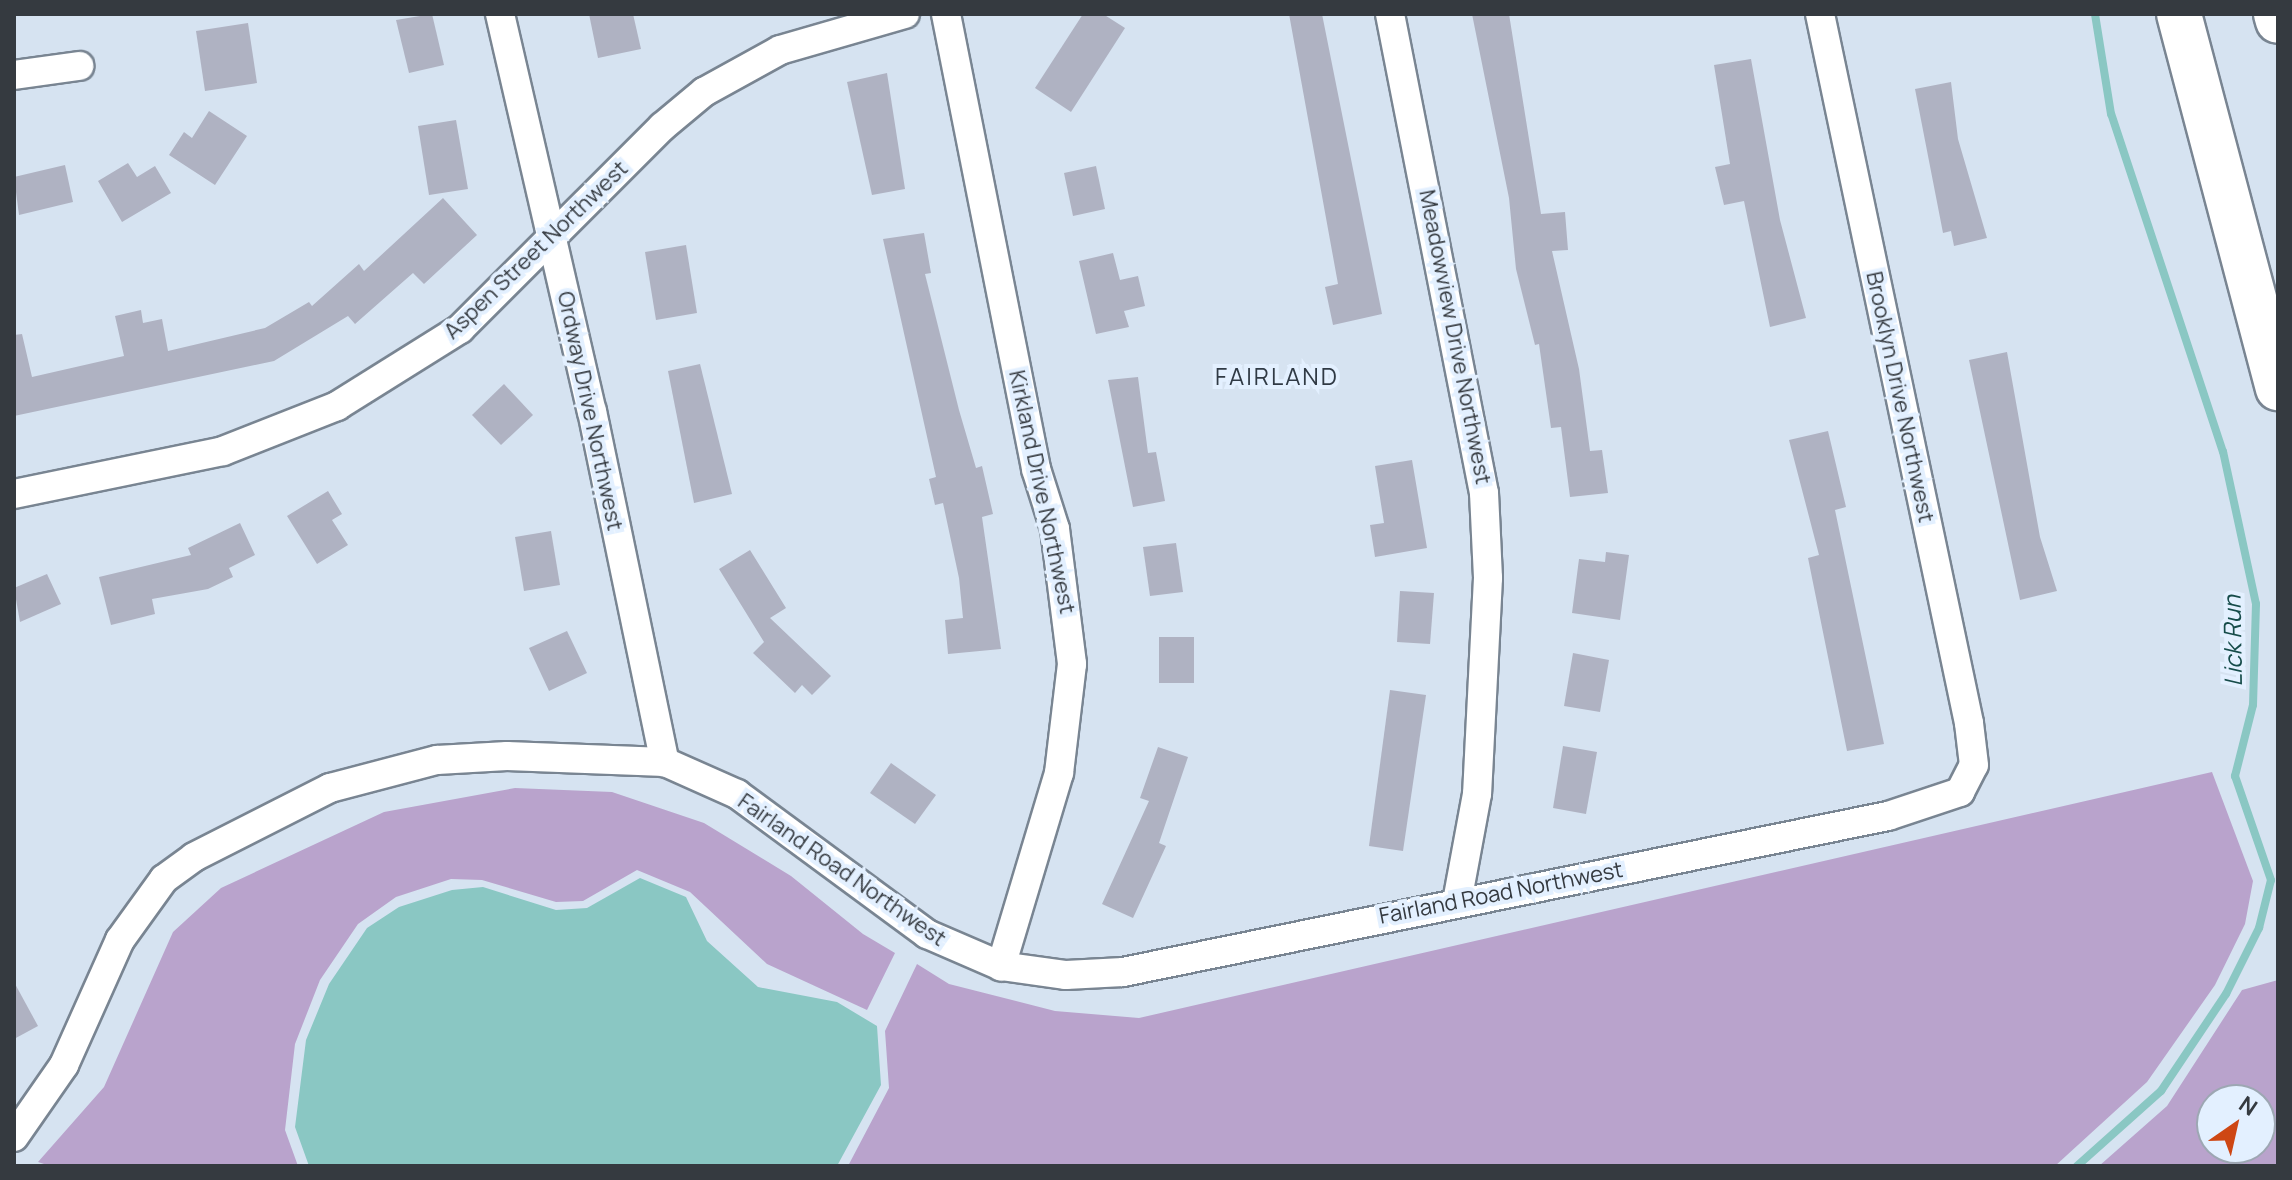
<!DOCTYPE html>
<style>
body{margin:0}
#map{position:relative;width:2292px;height:1180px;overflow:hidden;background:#d6e3f1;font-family:Manrope,sans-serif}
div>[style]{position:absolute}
.forest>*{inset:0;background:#b9a3cc}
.water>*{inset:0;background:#8ac7c3}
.stream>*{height:8px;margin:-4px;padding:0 4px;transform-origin:4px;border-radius:4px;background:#8ac7c3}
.building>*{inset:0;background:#afb2c2}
.roads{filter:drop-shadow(2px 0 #798592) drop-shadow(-2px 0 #798592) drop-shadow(0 2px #798592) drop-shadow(0 -2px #798592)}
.minor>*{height:28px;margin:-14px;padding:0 14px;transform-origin:14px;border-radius:14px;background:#fff}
.motorway>*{height:44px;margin:-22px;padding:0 22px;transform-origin:22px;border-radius:22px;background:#fff}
span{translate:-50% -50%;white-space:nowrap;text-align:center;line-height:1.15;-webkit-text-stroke:8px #e3f0ff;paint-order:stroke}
.street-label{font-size:22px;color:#353a40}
.neighbourhood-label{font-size:24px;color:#303a45;letter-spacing:2px}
.water-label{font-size:24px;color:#164c4a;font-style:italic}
.frame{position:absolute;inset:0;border:16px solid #353a40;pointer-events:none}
.north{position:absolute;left:2196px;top:1084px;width:80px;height:80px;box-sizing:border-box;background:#e3f0ff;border:2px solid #9da7b3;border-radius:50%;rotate:34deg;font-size:22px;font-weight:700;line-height:32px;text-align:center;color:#353a40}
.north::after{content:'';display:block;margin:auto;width:28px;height:36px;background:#ce4714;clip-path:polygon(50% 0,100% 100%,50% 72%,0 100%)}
</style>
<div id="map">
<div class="forest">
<i style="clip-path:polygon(2212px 772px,2253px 881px,2245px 924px,2215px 985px,2147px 1082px,2055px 1166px,848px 1166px,889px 1088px,885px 1031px,917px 964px,949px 984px,1055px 1011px,1139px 1018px)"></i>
<i style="clip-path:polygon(515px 788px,612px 792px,704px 823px,791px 876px,863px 934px,895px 953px,867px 1010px,767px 964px,690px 892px,637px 870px,583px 901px,556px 902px,482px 880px,451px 879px,396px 897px,358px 924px,320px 980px,295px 1044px,285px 1130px,298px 1166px,50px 1166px,38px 1162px,104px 1087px,173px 932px,221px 888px,384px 812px)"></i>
<i style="clip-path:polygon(evenodd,2278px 980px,2278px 1166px,2099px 1166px,2167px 1106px,2242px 990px,2278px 980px,2212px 1100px,2260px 1100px,2260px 1148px,2212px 1148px,2212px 1100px)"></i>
</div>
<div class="water">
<i style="clip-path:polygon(640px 878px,686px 897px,707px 941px,758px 987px,837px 1002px,877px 1026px,881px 1085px,837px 1166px,309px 1166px,295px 1127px,306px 1040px,329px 984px,367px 928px,399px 907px,452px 890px,483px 887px,556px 910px,587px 908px)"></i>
</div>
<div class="stream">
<i style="left:2077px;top:1166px;width:113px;rotate:-41.8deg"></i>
<i style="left:2161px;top:1091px;width:117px;rotate:-56.2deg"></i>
<i style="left:2226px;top:994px;width:74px;rotate:-63.4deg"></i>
<i style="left:2259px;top:928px;width:49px;rotate:-76deg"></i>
<i style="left:2271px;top:880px;width:110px;rotate:-109.1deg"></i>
<i style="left:2235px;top:776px;width:73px;rotate:-75.8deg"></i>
<i style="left:2253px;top:705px;width:101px;rotate:-88.3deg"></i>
<i style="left:2256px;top:604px;width:156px;rotate:-102.2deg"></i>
<i style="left:2223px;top:452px;width:356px;rotate:-108.3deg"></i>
<i style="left:2111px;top:114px;width:101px;rotate:-99.1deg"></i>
</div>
<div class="building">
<i style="clip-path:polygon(432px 14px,444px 65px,409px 73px,396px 20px)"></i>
<i style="clip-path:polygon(589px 14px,633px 14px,641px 49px,598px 58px)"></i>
<i style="clip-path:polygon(1083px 14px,1103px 14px,1125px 28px,1071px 112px,1035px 88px)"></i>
<i style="clip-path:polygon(1289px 14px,1322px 14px,1382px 314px,1333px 325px,1325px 287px,1338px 284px)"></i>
<i style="clip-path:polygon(1472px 14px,1509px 14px,1541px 214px,1565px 212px,1568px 250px,1552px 251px,1579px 369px,1590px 451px,1602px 450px,1608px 493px,1570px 497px,1561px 427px,1551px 428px,1539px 344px,1535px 345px,1516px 269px,1509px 198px)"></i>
<i style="clip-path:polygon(248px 23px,257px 83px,205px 91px,196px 31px)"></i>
<i style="clip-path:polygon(1751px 59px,1780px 220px,1806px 318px,1770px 327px,1744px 201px,1724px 205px,1715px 167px,1730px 164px,1714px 65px)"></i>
<i style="clip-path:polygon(887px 73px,905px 189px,872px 195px,847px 82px)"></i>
<i style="clip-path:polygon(1951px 82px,1958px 139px,1987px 238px,1954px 246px,1951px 231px,1943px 233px,1915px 89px)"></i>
<i style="clip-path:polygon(209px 111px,247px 136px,215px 185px,169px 155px,184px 132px,192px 138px)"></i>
<i style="clip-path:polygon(456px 120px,468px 189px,429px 195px,418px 126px)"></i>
<i style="clip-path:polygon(128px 163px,137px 177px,155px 166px,171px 193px,122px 222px,98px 181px)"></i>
<i style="clip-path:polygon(65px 165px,73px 202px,19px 215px,14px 177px)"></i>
<i style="clip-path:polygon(1096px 166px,1105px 209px,1073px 216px,1064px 173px)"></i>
<i style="clip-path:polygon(443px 198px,477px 235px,424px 284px,413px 273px,355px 324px,348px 316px,274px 361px,14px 416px,14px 335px,22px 334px,32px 377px,124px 356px,115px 316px,141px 310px,143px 323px,162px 319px,168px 351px,265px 328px,309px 302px,312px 306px,359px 264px,364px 271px)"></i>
<i style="clip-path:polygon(924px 233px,931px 273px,925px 274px,959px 410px,976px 468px,982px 466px,993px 514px,982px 517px,1001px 649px,948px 654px,945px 620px,963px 618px,959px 578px,943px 503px,935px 505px,929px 479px,936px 477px,883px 239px)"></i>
<i style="clip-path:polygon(686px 245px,697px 313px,656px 320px,645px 252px)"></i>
<i style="clip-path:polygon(1113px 253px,1120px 280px,1138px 276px,1145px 306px,1124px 311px,1129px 327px,1096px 334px,1079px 261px)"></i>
<i style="clip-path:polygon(2007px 352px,2040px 537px,2057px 591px,2020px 600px,1969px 360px)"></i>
<i style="clip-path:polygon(700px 364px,732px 494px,694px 503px,668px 371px)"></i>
<i style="clip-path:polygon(1138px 377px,1148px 453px,1156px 452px,1165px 501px,1133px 507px,1108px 380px)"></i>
<i style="clip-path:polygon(504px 384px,533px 415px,501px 445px,472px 415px)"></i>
<i style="clip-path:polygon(1828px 431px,1846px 507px,1835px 510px,1884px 744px,1847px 751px,1808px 558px,1819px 555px,1789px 440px)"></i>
<i style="clip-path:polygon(1412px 460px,1427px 548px,1375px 557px,1370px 525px,1384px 523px,1375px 466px)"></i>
<i style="clip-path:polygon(328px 491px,342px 514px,332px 520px,348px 545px,317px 564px,287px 516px)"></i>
<i style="clip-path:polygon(240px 523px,255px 555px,229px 568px,233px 577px,208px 589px,152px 599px,155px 614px,111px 625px,99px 577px,191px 555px,188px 548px)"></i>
<i style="clip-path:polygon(551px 531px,560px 585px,524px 591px,515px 537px)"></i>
<i style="clip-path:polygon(1176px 543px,1183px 592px,1150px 596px,1143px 547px)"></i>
<i style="clip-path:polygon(750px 550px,786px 608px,770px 618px,831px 676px,812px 695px,802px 685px,795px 693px,753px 653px,764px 642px,719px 569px)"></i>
<i style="clip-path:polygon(1606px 552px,1629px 555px,1620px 620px,1572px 613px,1579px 559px,1605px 562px)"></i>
<i style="clip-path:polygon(47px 574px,61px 604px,20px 622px,14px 588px)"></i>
<i style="clip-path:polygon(1400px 591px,1434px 593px,1430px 644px,1397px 642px)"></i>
<i style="clip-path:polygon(567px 631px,587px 673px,549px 691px,529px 648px)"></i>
<i style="clip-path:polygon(1159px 637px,1194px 637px,1194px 683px,1159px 683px)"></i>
<i style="clip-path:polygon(1573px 653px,1609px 660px,1600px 712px,1564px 706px)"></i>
<i style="clip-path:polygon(1390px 690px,1426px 695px,1403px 851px,1369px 846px)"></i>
<i style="clip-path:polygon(1563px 746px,1597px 752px,1586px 814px,1553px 808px)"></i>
<i style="clip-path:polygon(1158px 747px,1188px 757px,1159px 843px,1166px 846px,1133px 918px,1102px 904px,1149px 801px,1140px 798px)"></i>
<i style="clip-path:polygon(891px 763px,936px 795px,915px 824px,870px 793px)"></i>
<i style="clip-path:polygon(14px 982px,38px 1026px,14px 1039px)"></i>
</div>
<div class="roads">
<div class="minor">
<i style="left:500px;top:14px;width:408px;rotate:77deg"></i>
<i style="left:592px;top:411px;width:359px;rotate:78.3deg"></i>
<i style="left:946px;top:14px;width:464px;rotate:78.8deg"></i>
<i style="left:1036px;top:469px;width:63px;rotate:72.4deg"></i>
<i style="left:1055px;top:529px;width:136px;rotate:82.8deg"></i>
<i style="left:1072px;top:664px;width:110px;rotate:96.8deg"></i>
<i style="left:1059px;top:773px;width:202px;rotate:106.7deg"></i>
<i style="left:1390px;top:14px;width:488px;rotate:78.9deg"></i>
<i style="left:1484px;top:493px;width:85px;rotate:87.3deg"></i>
<i style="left:1488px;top:578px;width:216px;rotate:92.9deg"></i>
<i style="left:1477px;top:794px;width:110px;rotate:100.5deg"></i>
<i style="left:14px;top:75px;width:66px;rotate:-7.9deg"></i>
<i style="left:14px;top:494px;width:213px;rotate:-11.6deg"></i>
<i style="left:223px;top:451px;width:123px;rotate:-21.5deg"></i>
<i style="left:337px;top:406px;width:145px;rotate:-32deg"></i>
<i style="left:460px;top:329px;width:286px;rotate:-45deg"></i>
<i style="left:662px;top:127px;width:55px;rotate:-39.8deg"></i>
<i style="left:704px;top:92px;width:87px;rotate:-28.9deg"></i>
<i style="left:780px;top:50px;width:130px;rotate:-16.1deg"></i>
<i style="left:14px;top:1137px;width:88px;rotate:-55.2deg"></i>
<i style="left:64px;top:1065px;width:137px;rotate:-65.9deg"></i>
<i style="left:120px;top:940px;width:75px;rotate:-54.2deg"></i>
<i style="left:164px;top:879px;width:37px;rotate:-36deg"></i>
<i style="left:194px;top:857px;width:153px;rotate:-26.9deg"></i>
<i style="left:330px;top:788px;width:111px;rotate:-14.7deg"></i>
<i style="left:437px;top:760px;width:70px;rotate:-3.3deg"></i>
<i style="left:507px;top:756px;width:158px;rotate:2.2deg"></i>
<i style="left:665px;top:762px;width:79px;rotate:24deg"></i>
<i style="left:737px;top:794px;width:236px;rotate:36.4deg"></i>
<i style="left:927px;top:934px;width:81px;rotate:23.4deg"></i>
<i style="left:1001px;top:966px;width:66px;rotate:7.9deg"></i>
<i style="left:1066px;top:975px;width:57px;rotate:-3deg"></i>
<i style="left:1123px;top:972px;width:781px;rotate:-11.53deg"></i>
<i style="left:1888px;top:816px;width:76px;rotate:-18.4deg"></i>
<i style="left:1960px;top:792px;width:30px;rotate:-63deg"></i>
<i style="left:1974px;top:765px;width:42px;rotate:-96.8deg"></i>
<i style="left:1969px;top:723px;width:724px;rotate:-101.87deg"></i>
</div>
<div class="motorway">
<i style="left:2179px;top:14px;width:387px;rotate:75.2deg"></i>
<i style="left:2276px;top:14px;width:7px;rotate:74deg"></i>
</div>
</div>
<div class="street-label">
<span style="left:536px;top:250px;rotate:-44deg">Aspen Street Northwest</span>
<span style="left:1455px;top:337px;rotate:79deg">Meadowview Drive Northwest</span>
<span style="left:1900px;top:397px;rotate:78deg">Brooklyn Drive Northwest</span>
<span style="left:590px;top:411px;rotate:78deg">Ordway Drive Northwest</span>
<span style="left:1042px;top:492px;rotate:78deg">Kirkland Drive Northwest</span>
<span style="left:842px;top:870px;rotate:35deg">Fairland Road Northwest</span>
<span style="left:1501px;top:893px;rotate:-11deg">Fairland Road Northwest</span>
</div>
<div class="neighbourhood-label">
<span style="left:1277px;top:376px">FAIRLAND</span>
</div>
<div class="water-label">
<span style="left:2232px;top:641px;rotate:-91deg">Lick Run</span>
</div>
<div class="frame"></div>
<div class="north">N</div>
</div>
